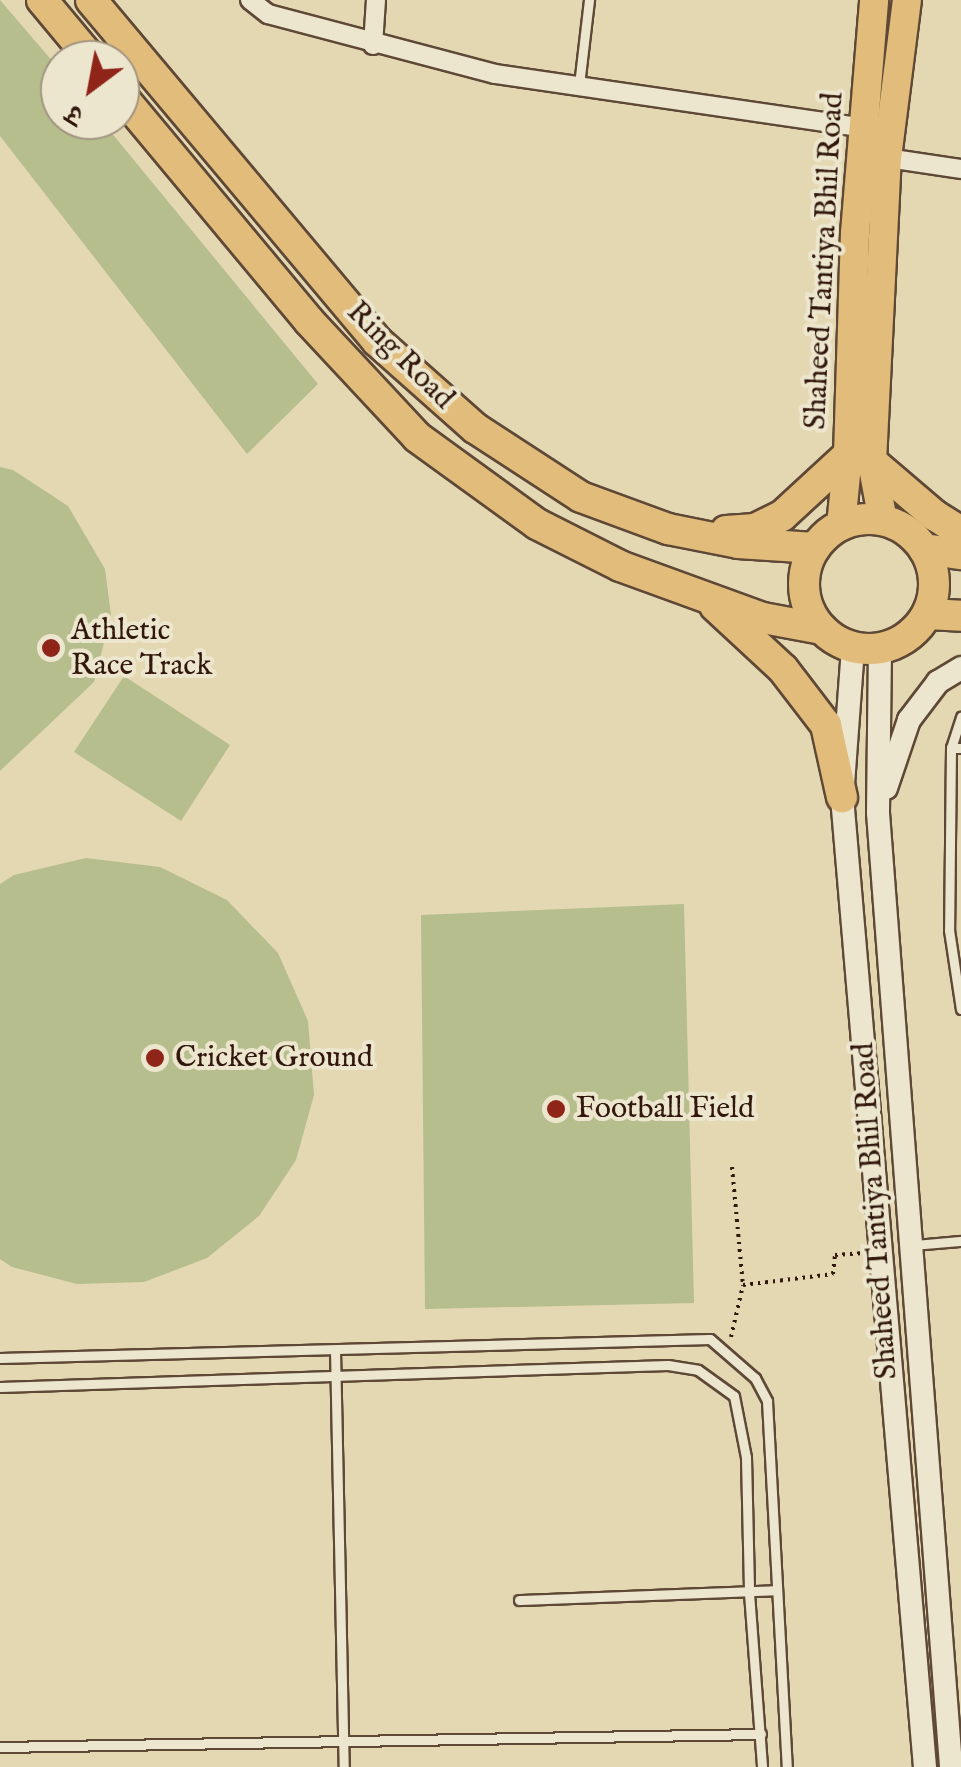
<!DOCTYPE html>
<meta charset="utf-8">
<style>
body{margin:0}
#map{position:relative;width:961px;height:1767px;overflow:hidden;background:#e4d8b3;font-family:"IM FELL English","Noto Serif Devanagari",serif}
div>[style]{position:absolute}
.green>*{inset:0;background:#b5be8c}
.path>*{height:4px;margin-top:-2px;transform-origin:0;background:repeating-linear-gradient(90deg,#32180c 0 2.5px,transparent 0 7.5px)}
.roads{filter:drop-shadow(2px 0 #5e4836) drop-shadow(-2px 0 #5e4836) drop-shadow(0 2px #5e4836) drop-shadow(0 -2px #5e4836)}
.lane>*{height:9px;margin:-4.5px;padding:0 4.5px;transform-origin:4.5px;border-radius:4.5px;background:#ede6ce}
.street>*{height:18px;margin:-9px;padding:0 9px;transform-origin:9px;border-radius:9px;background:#ede6ce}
.secondary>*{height:22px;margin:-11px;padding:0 11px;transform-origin:11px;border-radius:11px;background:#ede6ce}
.primary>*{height:28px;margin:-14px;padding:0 14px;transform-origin:14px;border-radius:14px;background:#e2bc7a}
.highway>*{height:30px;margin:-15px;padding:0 15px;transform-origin:15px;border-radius:15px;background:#e2bc7a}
.highway>.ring{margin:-15px;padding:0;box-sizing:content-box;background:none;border:30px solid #e2bc7a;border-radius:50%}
.dots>*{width:28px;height:28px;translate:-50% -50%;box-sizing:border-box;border:5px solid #ede6ce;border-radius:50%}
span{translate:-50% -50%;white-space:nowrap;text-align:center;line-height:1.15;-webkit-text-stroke:8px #ede6ce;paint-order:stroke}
.street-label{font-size:30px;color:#32180c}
.poi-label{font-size:30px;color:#32180c}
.left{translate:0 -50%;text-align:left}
.north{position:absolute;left:40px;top:40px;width:100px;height:100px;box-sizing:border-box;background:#ede6ce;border:2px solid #a29480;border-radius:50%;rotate:212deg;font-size:28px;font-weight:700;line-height:40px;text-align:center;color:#32180c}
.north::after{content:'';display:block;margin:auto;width:35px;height:45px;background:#8f2418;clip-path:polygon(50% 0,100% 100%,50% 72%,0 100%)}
</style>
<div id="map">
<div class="green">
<i style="clip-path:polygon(0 0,60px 70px,60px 120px,101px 120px,318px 384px,247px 454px,0 136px)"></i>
<i style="clip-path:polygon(0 467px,13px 470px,68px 506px,105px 569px,111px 615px,94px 682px,0 771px)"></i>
<i style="clip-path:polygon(124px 676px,230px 745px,181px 821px,74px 752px)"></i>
<i style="clip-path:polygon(86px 858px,160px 867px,227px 900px,278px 953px,308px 1021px,314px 1095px,296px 1160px,259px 1216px,207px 1258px,144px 1282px,77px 1284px,12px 1267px,0 1259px,0 884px,14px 875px)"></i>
<i style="clip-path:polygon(684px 904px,694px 1303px,425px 1309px,421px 915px)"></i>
</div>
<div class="path">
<i style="left:732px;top:1167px;width:119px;rotate:84.7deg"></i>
<i style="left:743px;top:1285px;width:91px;rotate:-7deg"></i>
<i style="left:833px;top:1274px;width:19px;rotate:-84deg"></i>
<i style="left:835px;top:1255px;width:26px;rotate:-4deg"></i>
<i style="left:731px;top:1337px;width:53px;rotate:-77deg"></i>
</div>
<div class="roads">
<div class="lane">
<i style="left:579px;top:85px;width:86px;rotate:-83.3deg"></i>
<i style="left:951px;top:748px;width:33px;rotate:-72deg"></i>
<i style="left:961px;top:748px;width:10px;rotate:180deg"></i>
<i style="left:951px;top:748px;width:182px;rotate:90.6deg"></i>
<i style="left:949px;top:930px;width:80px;rotate:81.4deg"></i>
<i style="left:914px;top:1245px;width:47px;rotate:-4.9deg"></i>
<i style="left:335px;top:1350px;width:417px;rotate:88.8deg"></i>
<i style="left:0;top:1358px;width:710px;rotate:-1.53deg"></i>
<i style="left:710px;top:1339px;width:60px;rotate:40.9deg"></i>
<i style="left:755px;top:1378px;width:26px;rotate:62deg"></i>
<i style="left:767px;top:1401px;width:367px;rotate:86.9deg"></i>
<i style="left:0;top:1387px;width:668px;rotate:-1.89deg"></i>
<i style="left:668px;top:1365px;width:30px;rotate:9deg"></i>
<i style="left:698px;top:1370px;width:44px;rotate:35.8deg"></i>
<i style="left:734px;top:1396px;width:62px;rotate:78.9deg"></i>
<i style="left:746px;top:1457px;width:136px;rotate:88.7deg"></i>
<i style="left:749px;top:1593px;width:174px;rotate:85.7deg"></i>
<i style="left:519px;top:1600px;width:258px;rotate:-2.2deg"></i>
<i style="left:0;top:1747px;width:761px;rotate:-0.98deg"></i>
</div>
<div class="street">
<i style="left:250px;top:0;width:23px;rotate:38deg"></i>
<i style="left:268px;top:14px;width:235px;rotate:14.8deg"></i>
<i style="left:495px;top:74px;width:373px;rotate:8.3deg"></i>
<i style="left:373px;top:45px;width:45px;rotate:-86.2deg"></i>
<i style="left:887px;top:158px;width:75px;rotate:8.5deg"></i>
</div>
<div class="secondary">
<i style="left:853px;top:648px;width:149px;rotate:94.2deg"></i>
<i style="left:842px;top:797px;width:974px;rotate:85.11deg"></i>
<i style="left:880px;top:649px;width:164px;rotate:90.7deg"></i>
<i style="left:878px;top:813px;width:957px;rotate:85.62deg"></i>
<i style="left:886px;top:788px;width:72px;rotate:-71.3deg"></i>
<i style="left:909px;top:720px;width:48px;rotate:-52.7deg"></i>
<i style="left:938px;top:682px;width:27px;rotate:-31deg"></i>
</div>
<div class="primary">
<i style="left:883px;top:521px;width:60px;rotate:-100.6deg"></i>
<i style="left:872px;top:462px;width:304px;rotate:-87.2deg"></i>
<i style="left:887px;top:158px;width:159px;rotate:-82.8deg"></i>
<i style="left:841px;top:526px;width:71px;rotate:-84.4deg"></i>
<i style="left:848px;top:455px;width:222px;rotate:-88.2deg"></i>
<i style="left:855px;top:233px;width:234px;rotate:-85.3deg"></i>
</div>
<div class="highway">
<i style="left:42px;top:0;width:78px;rotate:50.2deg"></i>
<i style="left:91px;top:0;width:445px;rotate:50deg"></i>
<i style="left:377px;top:341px;width:131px;rotate:41.6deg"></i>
<i style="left:475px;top:428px;width:126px;rotate:33.1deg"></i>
<i style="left:581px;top:497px;width:93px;rotate:20.2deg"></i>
<i style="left:668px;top:529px;width:71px;rotate:11.3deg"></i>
<i style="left:738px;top:543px;width:77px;rotate:3.7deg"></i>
<i style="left:120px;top:94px;width:295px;rotate:50.2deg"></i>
<i style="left:309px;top:321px;width:158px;rotate:47deg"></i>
<i style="left:417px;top:437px;width:148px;rotate:35.9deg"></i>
<i style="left:537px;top:524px;width:93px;rotate:26.8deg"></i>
<i style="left:620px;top:566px;width:152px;rotate:20deg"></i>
<i style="left:763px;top:618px;width:60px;rotate:10.6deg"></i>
<i style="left:872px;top:462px;width:82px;rotate:40.5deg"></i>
<i style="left:934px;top:515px;width:32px;rotate:32deg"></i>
<i class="ring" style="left:804px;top:519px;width:100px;height:100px"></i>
<i style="left:726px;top:531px;width:29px;rotate:-4deg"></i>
<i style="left:755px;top:529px;width:30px;rotate:-26deg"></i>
<i style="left:782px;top:516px;width:90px;rotate:-42.7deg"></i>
<i style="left:924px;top:549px;width:37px;rotate:8deg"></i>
<i style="left:715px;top:606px;width:93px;rotate:42.8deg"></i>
<i style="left:783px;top:669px;width:71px;rotate:52.5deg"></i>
<i style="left:826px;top:725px;width:74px;rotate:77.5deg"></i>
<i style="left:928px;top:614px;width:33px;rotate:3deg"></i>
</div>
</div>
<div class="dots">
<i style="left:51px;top:648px;background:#8f2418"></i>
<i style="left:155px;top:1058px;background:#8f2418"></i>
<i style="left:556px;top:1109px;background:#8f2418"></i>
</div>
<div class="street-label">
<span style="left:825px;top:261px;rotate:-87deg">Shaheed Tantiya Bhil Road</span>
<span style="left:400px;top:356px;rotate:45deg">Ring Road</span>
<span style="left:876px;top:1211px;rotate:-94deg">Shaheed Tantiya Bhil Road</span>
</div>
<div class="poi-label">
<span class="left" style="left:71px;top:648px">Athletic<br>Race Track</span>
<span class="left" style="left:175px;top:1058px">Cricket Ground</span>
<span class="left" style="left:576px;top:1109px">Football Field</span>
</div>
<div class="north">उ</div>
</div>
